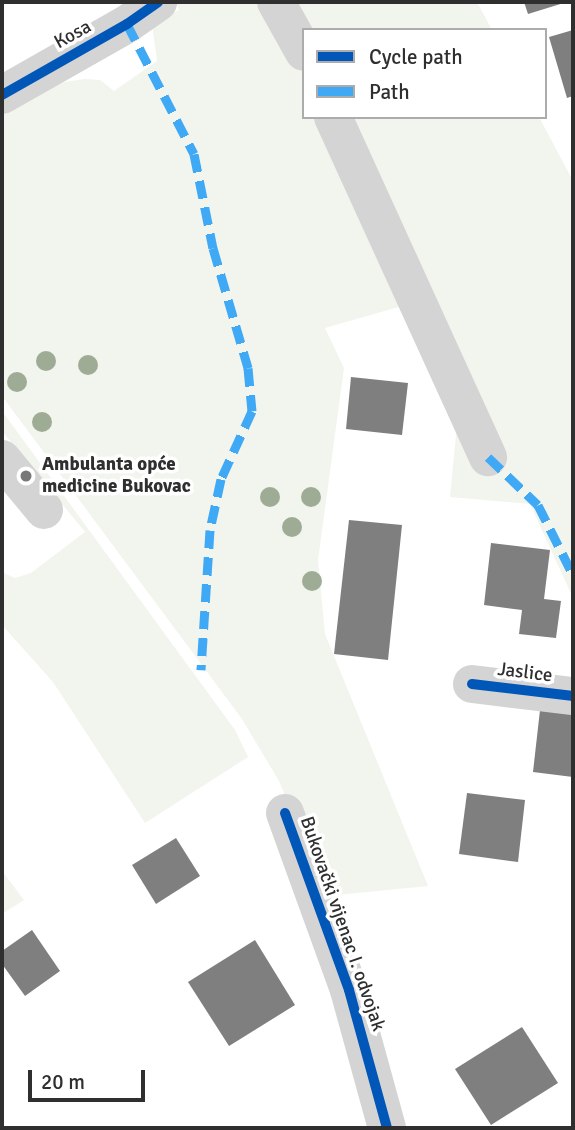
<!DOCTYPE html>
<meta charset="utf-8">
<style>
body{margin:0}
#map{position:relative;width:575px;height:1130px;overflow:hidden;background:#fff;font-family:Signika,sans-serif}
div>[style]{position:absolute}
.green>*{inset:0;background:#f1f5ed}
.building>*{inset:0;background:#7f7f7f}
.minor>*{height:38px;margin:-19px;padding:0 19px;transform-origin:19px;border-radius:19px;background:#d4d4d4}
.quiet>*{height:9px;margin-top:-4.5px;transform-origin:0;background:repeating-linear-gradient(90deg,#3fa9f5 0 18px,transparent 0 27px)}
.cycleway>*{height:10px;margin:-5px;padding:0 5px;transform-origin:5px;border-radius:5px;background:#0057b8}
.trees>*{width:20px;height:20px;margin:-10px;border-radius:50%;background:#9fac95}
.dots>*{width:19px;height:19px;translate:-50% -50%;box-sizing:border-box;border:4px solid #fff;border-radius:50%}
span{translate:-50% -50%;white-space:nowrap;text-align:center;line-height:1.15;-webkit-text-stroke:7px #fff;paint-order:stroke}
.street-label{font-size:19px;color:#2f2f2f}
.poi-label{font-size:19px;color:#2f2f2f;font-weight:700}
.left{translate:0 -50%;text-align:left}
.frame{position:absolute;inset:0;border:4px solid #2f2f2f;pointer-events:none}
.legend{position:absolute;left:302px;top:28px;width:245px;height:91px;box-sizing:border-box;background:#fff;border:2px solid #acacac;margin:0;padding:9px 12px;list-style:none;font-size:21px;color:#2f2f2f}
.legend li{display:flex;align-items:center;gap:14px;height:35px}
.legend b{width:35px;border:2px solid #acacac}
.scale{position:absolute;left:28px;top:1070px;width:117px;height:32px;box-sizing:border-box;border:4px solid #2f2f2f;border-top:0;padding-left:9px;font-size:21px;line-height:24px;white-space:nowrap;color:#2f2f2f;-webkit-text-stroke:5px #fff;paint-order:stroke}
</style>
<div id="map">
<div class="green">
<i style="clip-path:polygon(176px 2px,477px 2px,492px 30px,304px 30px,304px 117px,539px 117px,573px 181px,573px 598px,530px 504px,450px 497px,458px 415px,409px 304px,325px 328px,344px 368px,318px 560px,325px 634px,428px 886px,326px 896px,279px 781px,242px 719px,2px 396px,2px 108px,39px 86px,85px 79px,100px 80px,114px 91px,157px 61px,152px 24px,179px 10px)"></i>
<i style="clip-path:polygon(2px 411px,235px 730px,248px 757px,145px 823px,53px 682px,2px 625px,2px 572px,15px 578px,31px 573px,85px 532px,2px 431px)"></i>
<i style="clip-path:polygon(2px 871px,24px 900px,2px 914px)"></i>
</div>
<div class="building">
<i style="clip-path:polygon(524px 2px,567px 2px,528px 14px)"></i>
<i style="clip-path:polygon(573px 30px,573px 96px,567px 98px,549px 37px)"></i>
<i style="clip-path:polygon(351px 377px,408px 383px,402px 435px,346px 429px)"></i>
<i style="clip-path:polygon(349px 520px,402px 525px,388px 660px,334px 654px)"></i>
<i style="clip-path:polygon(491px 543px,550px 550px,544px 599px,561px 601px,556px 638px,519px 634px,522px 610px,484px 605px)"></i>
<i style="clip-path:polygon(540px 710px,573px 714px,573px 777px,533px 772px)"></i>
<i style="clip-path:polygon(467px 793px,525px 800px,518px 862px,459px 854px)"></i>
<i style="clip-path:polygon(176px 838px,200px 876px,156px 904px,132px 865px)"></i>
<i style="clip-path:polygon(32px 930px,60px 971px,25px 996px,2px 964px,2px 951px)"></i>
<i style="clip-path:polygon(255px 940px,295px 1005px,229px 1046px,188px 982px)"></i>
<i style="clip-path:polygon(522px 1027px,558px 1083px,491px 1125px,455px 1069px)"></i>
</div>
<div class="minor">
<i style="left:276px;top:2px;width:57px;rotate:60.8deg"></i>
<i style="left:2px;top:95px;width:144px;rotate:-29.6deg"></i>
<i style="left:127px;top:24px;width:38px;rotate:-35deg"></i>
<i style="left:333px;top:117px;width:374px;rotate:65.5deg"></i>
<i style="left:2px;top:459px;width:66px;rotate:50.5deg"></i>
<i style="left:472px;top:684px;width:102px;rotate:6.8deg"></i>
<i style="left:285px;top:813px;width:188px;rotate:70.1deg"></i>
<i style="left:349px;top:990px;width:143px;rotate:74.6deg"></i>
</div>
<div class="quiet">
<i style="left:127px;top:24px;width:146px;rotate:62.7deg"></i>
<i style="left:194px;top:154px;width:96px;rotate:78.6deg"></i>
<i style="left:213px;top:248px;width:125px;rotate:73.7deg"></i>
<i style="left:248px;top:368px;width:43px;rotate:84.7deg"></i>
<i style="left:252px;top:411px;width:75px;rotate:114.5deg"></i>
<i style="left:221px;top:479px;width:52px;rotate:102.2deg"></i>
<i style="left:210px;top:530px;width:140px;rotate:93.7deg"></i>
<i style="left:488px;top:457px;width:69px;rotate:43.8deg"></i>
<i style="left:538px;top:505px;width:78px;rotate:63.4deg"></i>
</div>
<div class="cycleway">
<i style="left:2px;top:95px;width:144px;rotate:-29.6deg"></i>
<i style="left:127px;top:24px;width:38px;rotate:-35deg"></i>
<i style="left:472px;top:684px;width:102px;rotate:6.8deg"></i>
<i style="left:285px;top:813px;width:188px;rotate:70.1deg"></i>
<i style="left:349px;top:990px;width:143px;rotate:74.6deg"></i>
</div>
<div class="trees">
<i style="left:46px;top:361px"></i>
<i style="left:88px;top:365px"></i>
<i style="left:17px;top:382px"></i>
<i style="left:42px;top:422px"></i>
<i style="left:270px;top:497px"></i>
<i style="left:311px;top:497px"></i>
<i style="left:292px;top:527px"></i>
<i style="left:312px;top:581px"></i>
</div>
<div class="dots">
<i style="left:26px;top:476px;background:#787878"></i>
</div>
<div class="street-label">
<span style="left:73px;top:35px;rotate:-29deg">Kosa</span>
<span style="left:525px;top:673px;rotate:7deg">Jaslice</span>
<span style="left:342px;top:924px;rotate:71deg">Bukovački vijenac I. odvojak</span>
</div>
<div class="poi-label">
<span class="left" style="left:42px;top:476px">Ambulanta opće<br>medicine Bukovac</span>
</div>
<div class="frame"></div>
<ul class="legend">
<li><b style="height:9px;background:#0057b8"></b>Cycle path</li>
<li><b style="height:9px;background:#3fa9f5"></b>Path</li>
</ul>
<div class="scale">20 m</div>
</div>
